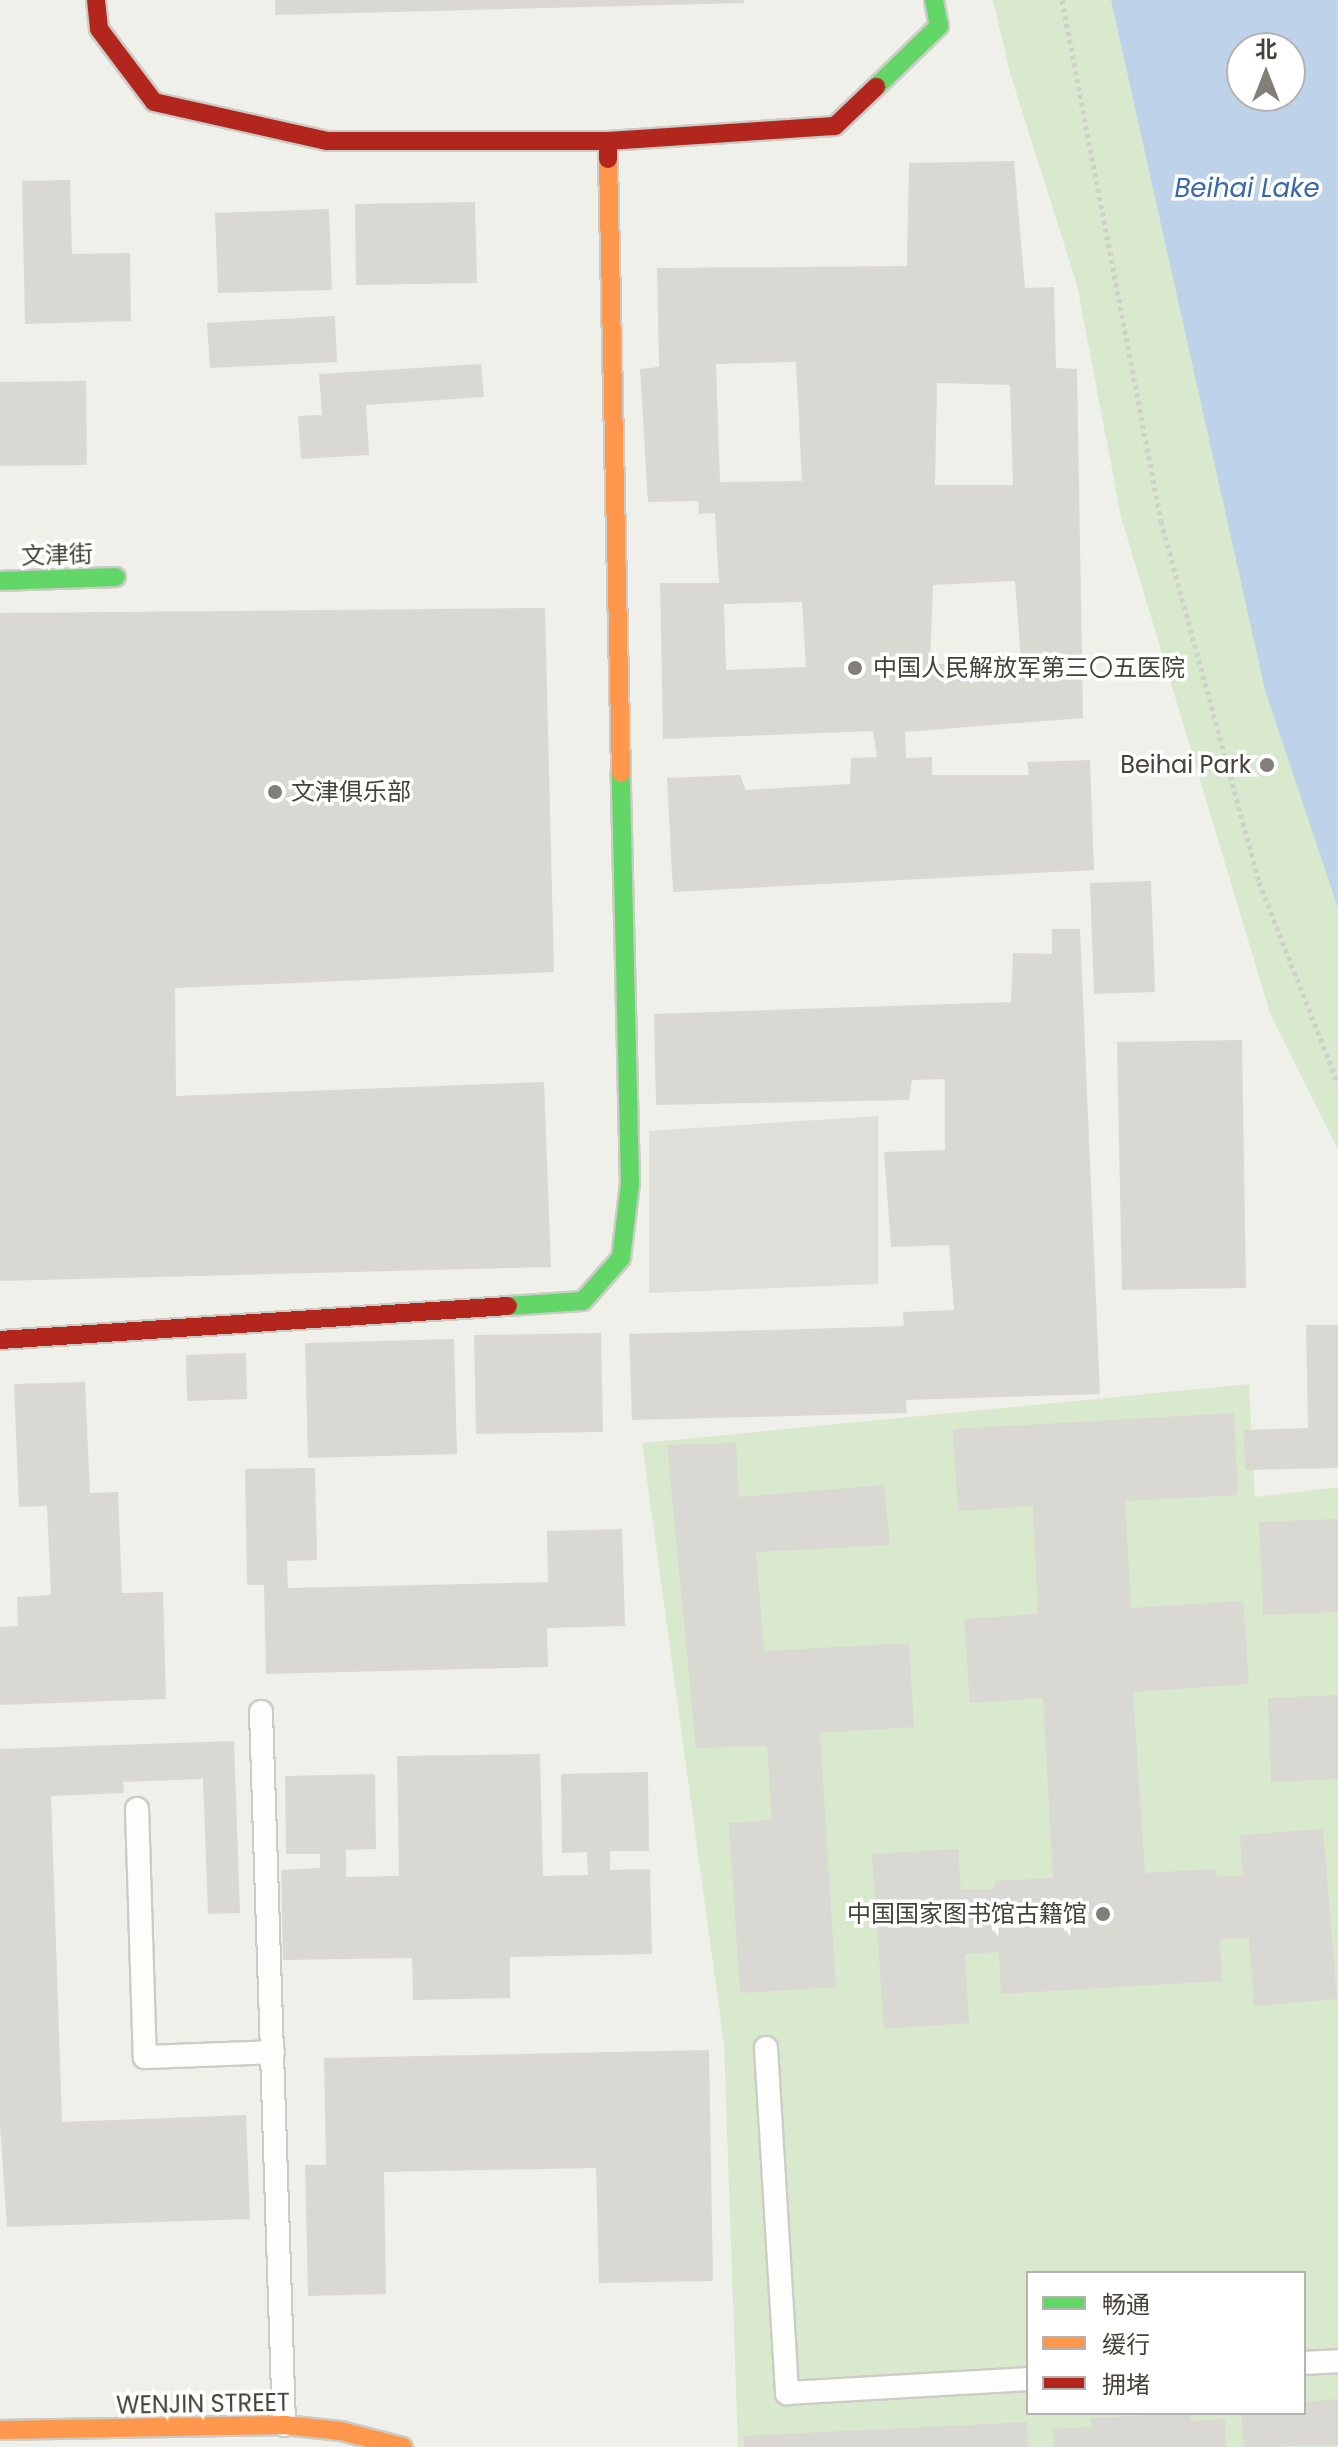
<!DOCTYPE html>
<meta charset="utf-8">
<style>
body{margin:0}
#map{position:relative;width:1338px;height:2447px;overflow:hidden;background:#f0f0eb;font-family:Poppins,"Noto Sans SC",sans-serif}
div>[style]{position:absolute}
.green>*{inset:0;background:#d9e9cd}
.parking>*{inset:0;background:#dfdfda}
.water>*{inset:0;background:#bed2ea}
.building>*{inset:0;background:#d9d8d3}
.path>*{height:5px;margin-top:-2.5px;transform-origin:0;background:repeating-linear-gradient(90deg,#d1cfcb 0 4px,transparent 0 8px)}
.roads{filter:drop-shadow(2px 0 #ccccc7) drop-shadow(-2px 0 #ccccc7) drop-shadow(0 2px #ccccc7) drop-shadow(0 -2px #ccccc7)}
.lane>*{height:22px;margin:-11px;padding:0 11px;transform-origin:11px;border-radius:11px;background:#fdfdfc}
.fast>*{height:18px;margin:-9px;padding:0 9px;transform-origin:9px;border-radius:9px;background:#63d668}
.slow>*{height:18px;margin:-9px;padding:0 9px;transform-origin:9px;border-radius:9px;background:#ff974d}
.jam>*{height:18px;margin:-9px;padding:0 9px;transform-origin:9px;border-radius:9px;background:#b3261e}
.dots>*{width:22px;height:22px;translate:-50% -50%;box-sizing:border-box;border:4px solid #fff;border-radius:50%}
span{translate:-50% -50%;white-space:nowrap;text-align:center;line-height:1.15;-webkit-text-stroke:7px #fff;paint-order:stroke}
.street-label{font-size:24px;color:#454237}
.poi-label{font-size:24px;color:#454237}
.left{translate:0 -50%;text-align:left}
.right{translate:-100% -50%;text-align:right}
.water-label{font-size:26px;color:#3967a9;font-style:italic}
.legend{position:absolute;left:1026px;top:2271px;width:280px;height:144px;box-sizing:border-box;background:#fff;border:2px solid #b5b3af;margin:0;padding:10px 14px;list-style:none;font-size:24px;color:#454237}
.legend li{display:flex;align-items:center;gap:16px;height:40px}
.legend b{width:40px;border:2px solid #b5b3af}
.north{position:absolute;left:1226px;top:32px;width:80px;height:80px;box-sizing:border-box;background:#fff;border:2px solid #b5b3af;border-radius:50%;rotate:0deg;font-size:22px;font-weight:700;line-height:32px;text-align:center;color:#454237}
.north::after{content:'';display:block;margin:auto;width:28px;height:36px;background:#817f76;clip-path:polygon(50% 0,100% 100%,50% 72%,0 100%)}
</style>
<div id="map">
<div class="green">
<i style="clip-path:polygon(evenodd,993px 0,1338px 0,1338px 1150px,1270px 1013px,1121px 517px,1077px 285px,1010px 73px,993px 0,1242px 48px,1290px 48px,1290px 96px,1242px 96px,1242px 48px)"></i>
<i style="clip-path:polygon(evenodd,1249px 1384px,1255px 1497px,1338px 1487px,1338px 2447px,738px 2447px,724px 2044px,642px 1443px,1249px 1384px,1028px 2273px,1304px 2273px,1304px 2413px,1028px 2413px,1028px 2273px)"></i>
</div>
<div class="parking">
<i style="clip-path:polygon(878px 1116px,878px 1284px,649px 1293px,649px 1131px)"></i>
</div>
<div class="water">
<i style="clip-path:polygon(evenodd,1111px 0,1338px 0,1338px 908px,1265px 690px,1111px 0,1242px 48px,1290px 48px,1290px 96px,1242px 96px,1242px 48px)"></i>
</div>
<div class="building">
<i style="clip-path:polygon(275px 0,744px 0,744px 3px,275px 15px)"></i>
<i style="clip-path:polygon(evenodd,1014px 161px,1025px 288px,1054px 287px,1056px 368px,1077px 369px,1083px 718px,905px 732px,906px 758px,932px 757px,932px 775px,1029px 775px,1027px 762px,1090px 760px,1094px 870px,673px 892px,667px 778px,740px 775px,746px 790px,850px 784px,851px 758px,877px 757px,873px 731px,663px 739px,660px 583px,719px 583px,715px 513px,699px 514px,698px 501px,648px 502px,640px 369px,659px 367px,657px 268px,907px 266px,909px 163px,1014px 161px,796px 362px,802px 481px,720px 482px,716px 364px,796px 362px,1014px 161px,937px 383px,1010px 385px,1013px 485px,935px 485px,937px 383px,1014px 161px,1015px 581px,1021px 661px,930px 664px,933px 585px,1015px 581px,1014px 161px,802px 602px,806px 667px,726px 670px,724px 604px,802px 602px)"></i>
<i style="clip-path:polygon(70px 180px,72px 254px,130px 253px,131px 321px,25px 324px,22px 181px)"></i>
<i style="clip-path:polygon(475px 202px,477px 283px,356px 285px,355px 204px)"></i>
<i style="clip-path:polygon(329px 209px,332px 290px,218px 293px,215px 213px)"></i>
<i style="clip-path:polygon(335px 316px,337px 362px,210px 368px,207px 323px)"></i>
<i style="clip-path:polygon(481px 364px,484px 397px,366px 405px,369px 455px,301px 459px,298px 416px,322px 415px,319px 374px)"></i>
<i style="clip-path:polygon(86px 381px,87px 465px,0 466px,0 382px)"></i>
<i style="clip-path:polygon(545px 608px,554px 972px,175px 988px,176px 1096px,544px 1082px,551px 1267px,0 1281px,0 613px)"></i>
<i style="clip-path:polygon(1151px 881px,1155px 992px,1094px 994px,1090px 883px)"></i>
<i style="clip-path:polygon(1052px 929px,1080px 929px,1100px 1394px,906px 1400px,907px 1413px,632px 1420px,629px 1334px,904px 1326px,903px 1312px,954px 1310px,949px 1245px,891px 1247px,884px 1152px,945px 1150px,945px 1079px,912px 1080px,909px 1100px,656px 1105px,654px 1014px,1011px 1002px,1013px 953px,1052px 954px)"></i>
<i style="clip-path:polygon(1242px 1040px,1246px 1288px,1122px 1290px,1117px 1042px)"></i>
<i style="clip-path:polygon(1306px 1325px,1338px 1325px,1338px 1468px,1245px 1470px,1244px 1430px,1308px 1428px)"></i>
<i style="clip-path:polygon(601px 1333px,603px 1432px,476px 1434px,474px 1335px)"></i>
<i style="clip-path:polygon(454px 1339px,457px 1454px,308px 1458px,305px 1343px)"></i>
<i style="clip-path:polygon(246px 1353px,247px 1399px,187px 1401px,186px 1355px)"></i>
<i style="clip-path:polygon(85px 1382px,90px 1493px,118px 1492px,122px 1593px,163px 1592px,166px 1699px,0 1705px,0 1627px,18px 1626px,17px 1597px,51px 1595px,47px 1506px,19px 1507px,14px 1384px)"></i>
<i style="clip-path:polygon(1234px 1413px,1238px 1495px,1125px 1501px,1131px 1608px,1243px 1601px,1249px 1684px,1133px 1692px,1145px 1873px,1216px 1869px,1217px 1877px,1243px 1875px,1240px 1835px,1323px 1829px,1337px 1999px,1254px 2006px,1249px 1938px,1220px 1939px,1222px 1981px,1001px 1994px,999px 1952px,965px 1954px,969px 2023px,884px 2029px,872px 1854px,958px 1849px,961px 1890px,995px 1889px,995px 1881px,1053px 1878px,1043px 1698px,970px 1703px,964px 1619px,1038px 1614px,1033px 1506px,958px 1511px,953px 1429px)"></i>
<i style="clip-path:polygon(736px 1443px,739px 1497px,884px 1485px,890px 1545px,756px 1552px,764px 1651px,909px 1643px,914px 1727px,820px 1733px,836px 1987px,740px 1993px,729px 1823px,772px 1820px,767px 1746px,696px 1748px,667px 1445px)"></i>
<i style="clip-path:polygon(315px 1468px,317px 1560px,287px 1561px,288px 1588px,548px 1582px,547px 1531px,622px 1529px,625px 1626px,547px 1628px,548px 1667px,266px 1674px,264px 1585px,247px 1585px,245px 1469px)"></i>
<i style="clip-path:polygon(1338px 1519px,1338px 1612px,1263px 1615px,1259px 1522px)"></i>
<i style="clip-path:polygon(1338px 1695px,1338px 1779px,1271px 1782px,1268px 1698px)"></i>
<i style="clip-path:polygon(234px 1741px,240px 1913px,208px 1914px,203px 1779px,123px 1782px,124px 1793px,51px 1796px,62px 2122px,246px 2115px,250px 2219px,7px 2227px,0 2125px,0 1749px)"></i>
<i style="clip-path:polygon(540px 1754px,543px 1876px,588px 1875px,587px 1852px,562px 1853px,561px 1774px,648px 1772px,649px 1851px,610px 1851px,610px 1870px,650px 1869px,652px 1954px,510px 1957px,510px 1998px,413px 2000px,412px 1958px,283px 1960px,281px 1870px,320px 1868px,320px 1854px,286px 1854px,285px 1776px,375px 1774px,376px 1849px,346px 1850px,346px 1877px,399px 1876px,397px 1756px)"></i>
<i style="clip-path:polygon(709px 2050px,713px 2281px,599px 2283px,596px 2168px,384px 2172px,386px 2294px,308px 2296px,305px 2165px,326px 2165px,324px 2058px)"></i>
<i style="clip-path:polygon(1338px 2399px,1338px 2445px,1244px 2447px,1241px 2413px,1304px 2413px,1304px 2402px)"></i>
<i style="clip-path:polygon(1190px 2413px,1191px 2421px,1225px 2419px,1226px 2447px,1054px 2447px,1053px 2429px,1092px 2427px,1091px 2418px)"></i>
<i style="clip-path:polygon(1027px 2422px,1028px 2447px,744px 2447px,744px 2436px)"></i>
</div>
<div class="path">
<i style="left:1062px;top:0;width:530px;rotate:79.24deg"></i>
<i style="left:1161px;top:521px;width:374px;rotate:74.8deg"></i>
<i style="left:1259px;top:882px;width:217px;rotate:68.6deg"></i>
</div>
<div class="roads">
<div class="lane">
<i style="left:261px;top:1712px;width:713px;rotate:88.15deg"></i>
<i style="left:137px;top:1809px;width:248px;rotate:88.2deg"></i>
<i style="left:145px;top:2057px;width:128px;rotate:-2.2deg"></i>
<i style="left:766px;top:2048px;width:346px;rotate:86.5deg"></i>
<i style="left:787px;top:2393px;width:241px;rotate:-3.3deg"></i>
<i style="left:1304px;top:2363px;width:34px;rotate:-3deg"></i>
</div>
<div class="fast">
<i style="left:876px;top:87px;width:88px;rotate:-44.1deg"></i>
<i style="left:939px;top:26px;width:26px;rotate:-101deg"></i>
<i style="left:0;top:581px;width:116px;rotate:-2deg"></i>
<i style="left:508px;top:1306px;width:75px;rotate:-3.8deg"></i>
<i style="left:583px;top:1301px;width:57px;rotate:-48.5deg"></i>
<i style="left:621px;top:1258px;width:75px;rotate:-83.1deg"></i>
<i style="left:630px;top:1184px;width:411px;rotate:-91.3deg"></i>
</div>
<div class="slow">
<i style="left:608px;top:159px;width:614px;rotate:88.79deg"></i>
<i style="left:0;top:2430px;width:284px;rotate:-1deg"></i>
<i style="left:284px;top:2425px;width:57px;rotate:6deg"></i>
<i style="left:341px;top:2431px;width:64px;rotate:14.5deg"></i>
</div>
<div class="jam">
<i style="left:96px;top:0;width:29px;rotate:84deg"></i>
<i style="left:99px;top:29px;width:91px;rotate:53deg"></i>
<i style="left:154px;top:102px;width:177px;rotate:12.7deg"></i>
<i style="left:327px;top:141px;width:281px"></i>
<i style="left:608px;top:159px;width:18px;rotate:-90deg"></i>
<i style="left:608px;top:141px;width:227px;rotate:-3.8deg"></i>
<i style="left:835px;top:126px;width:57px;rotate:-43.6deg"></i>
<i style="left:0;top:1340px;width:509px;rotate:-3.83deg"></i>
</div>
</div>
<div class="dots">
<i style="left:855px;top:668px;background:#817f76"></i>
<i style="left:1267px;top:765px;background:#817f76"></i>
<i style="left:275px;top:792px;background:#817f76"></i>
<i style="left:1103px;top:1914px;background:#817f76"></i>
</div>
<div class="street-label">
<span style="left:57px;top:555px;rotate:-2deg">文津街</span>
<span style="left:203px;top:2404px;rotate:-1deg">WENJIN STREET</span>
</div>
<div class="poi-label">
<span class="left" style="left:873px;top:668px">中国人民解放军第三〇五医院</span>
<span class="right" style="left:1251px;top:765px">Beihai Park</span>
<span class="left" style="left:291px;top:792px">文津俱乐部</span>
<span class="right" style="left:1087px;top:1914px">中国国家图书馆古籍馆</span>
</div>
<div class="water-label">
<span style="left:1247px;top:189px">Beihai Lake</span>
</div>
<ul class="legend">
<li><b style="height:10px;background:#63d668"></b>畅通</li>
<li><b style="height:10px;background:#ff974d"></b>缓行</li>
<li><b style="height:10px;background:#b3261e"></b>拥堵</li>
</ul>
<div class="north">北</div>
</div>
